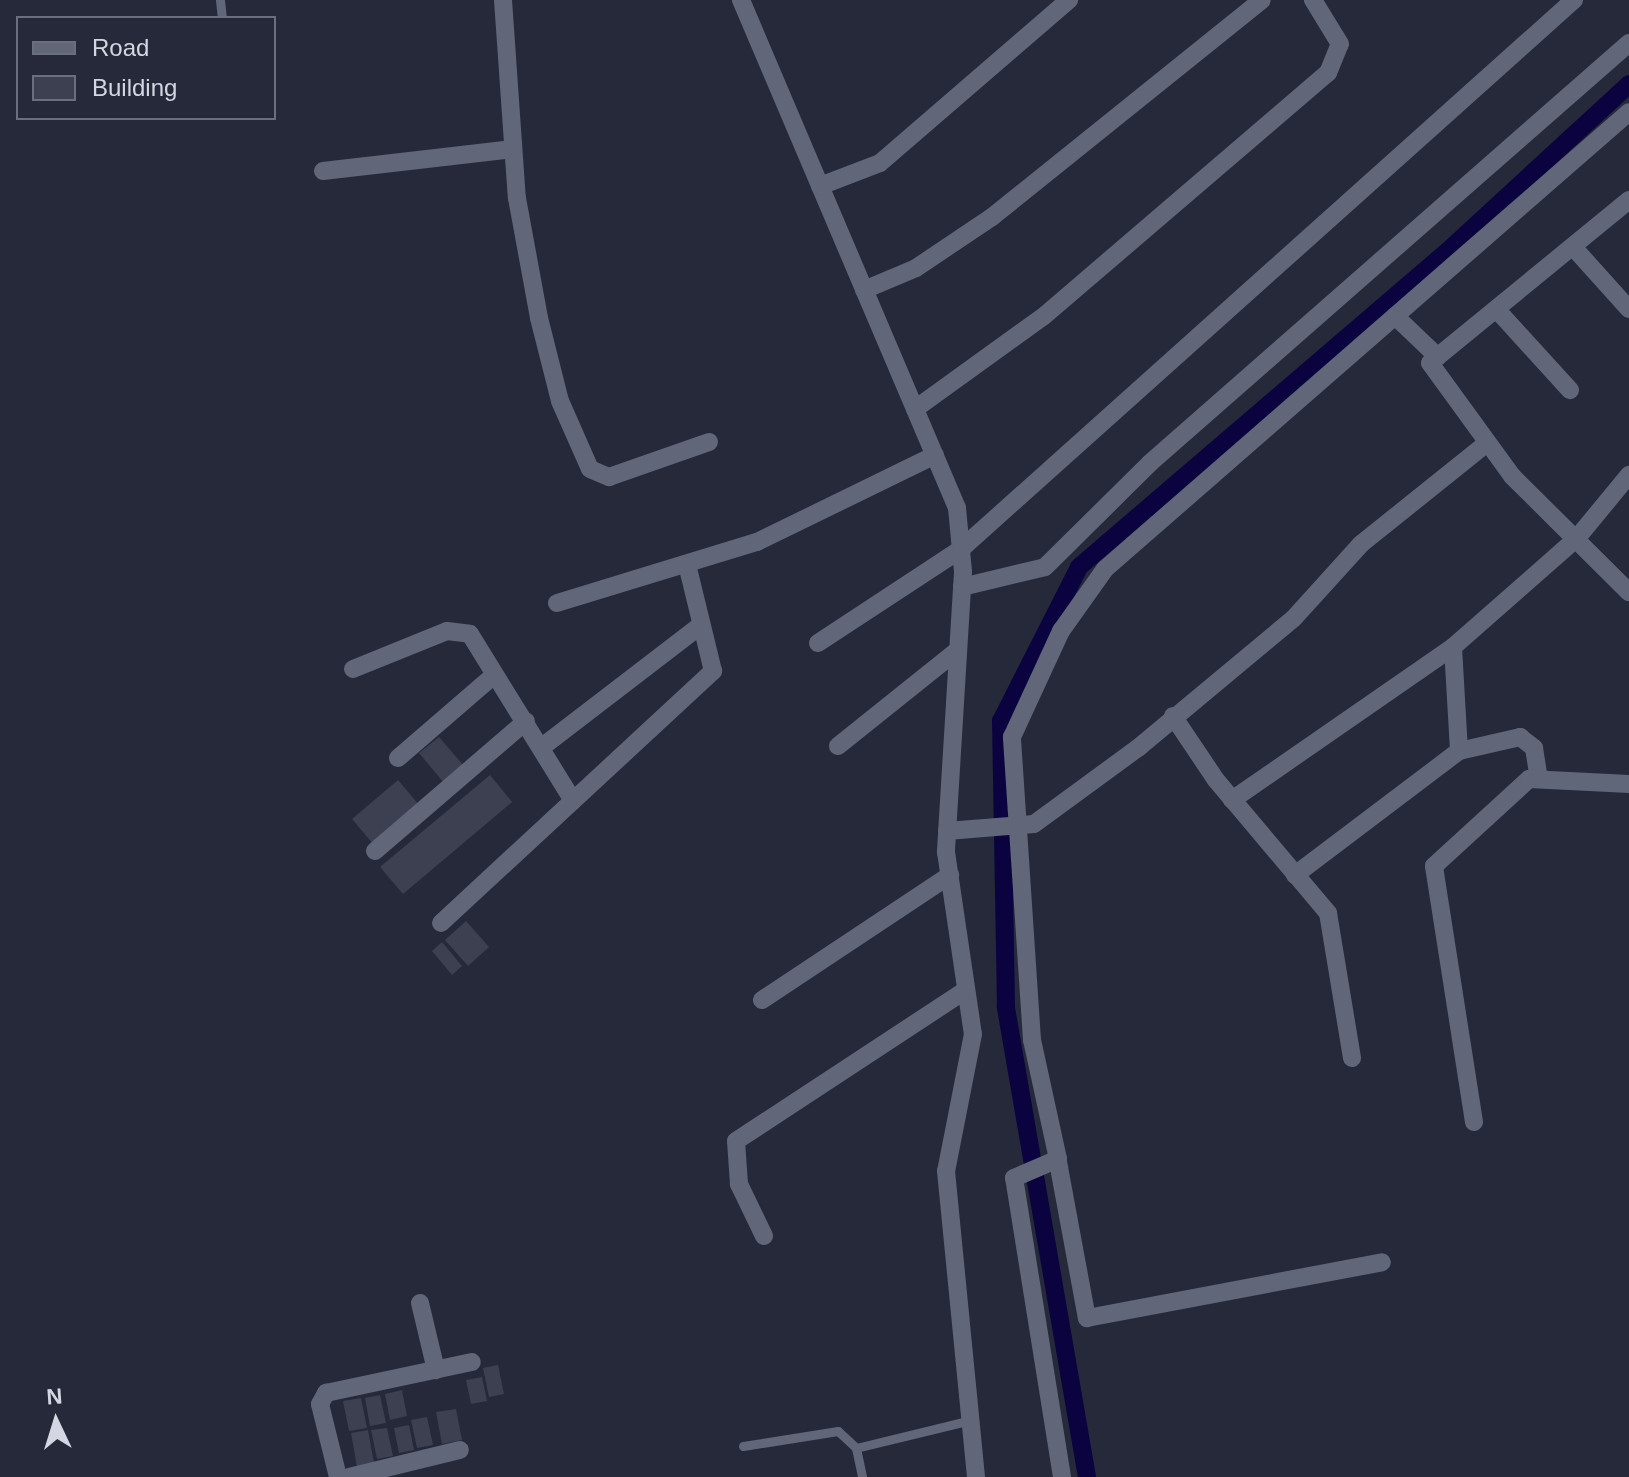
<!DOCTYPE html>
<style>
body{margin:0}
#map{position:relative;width:1629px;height:1477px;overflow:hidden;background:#252939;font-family:Helvetica,sans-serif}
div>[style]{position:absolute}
.canal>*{height:18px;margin:-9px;padding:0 9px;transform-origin:9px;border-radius:9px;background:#0a033f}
.building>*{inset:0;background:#3c4051}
.service>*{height:9px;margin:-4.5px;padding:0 4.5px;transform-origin:4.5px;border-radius:4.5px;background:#616679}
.minor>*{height:18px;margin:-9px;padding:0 9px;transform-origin:9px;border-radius:9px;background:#616679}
span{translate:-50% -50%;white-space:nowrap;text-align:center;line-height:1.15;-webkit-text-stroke:6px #252939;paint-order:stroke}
.legend{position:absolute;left:16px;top:16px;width:260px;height:104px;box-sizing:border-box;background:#252939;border:2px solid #6b6f7d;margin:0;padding:10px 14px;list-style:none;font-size:24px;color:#d4d7e2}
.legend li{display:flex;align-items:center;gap:16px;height:40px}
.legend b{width:40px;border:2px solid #6b6f7d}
.north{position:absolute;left:16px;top:1381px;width:80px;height:80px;-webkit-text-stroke:6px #252939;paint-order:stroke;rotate:356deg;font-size:22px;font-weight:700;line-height:32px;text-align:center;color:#d4d7e2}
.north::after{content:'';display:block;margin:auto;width:28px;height:36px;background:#d4d7e2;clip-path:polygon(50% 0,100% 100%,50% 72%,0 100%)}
</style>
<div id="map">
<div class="canal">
<i style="left:1087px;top:1477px;width:478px;rotate:-99.8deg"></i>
<i style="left:1006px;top:1006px;width:285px;rotate:-91deg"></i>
<i style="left:1001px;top:721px;width:173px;rotate:-63.1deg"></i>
<i style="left:1079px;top:567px;width:491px;rotate:-40.6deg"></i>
<i style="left:1452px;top:247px;width:241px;rotate:-42.6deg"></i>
</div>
<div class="building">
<i style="clip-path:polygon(439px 737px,464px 766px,444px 783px,419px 753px)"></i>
<i style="clip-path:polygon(490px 775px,512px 802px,403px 894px,380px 867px)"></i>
<i style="clip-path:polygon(398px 780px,420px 806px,374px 845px,352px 819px)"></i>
<i style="clip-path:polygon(466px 921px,489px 947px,468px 966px,445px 940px)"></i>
<i style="clip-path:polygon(442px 942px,462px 966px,452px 975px,432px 951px)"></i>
<i style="clip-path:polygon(498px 1365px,504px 1394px,489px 1397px,483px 1368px)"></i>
<i style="clip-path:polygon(482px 1377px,487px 1401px,471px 1404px,466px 1380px)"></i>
<i style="clip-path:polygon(402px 1390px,407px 1416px,390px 1420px,385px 1394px)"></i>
<i style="clip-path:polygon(380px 1395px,386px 1423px,370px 1426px,365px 1398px)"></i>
<i style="clip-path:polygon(361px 1398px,367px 1428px,349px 1431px,343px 1401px)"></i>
<i style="clip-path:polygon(456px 1409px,462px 1440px,442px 1444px,436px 1412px)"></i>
<i style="clip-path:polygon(427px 1417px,433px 1445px,417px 1448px,411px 1420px)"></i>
<i style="clip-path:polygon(409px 1425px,414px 1450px,399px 1453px,394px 1428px)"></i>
<i style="clip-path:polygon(387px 1428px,393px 1456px,377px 1459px,371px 1430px)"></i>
<i style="clip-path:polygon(368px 1430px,374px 1463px,357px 1467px,351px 1433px)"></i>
</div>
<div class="service">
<i style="left:220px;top:0;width:18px;rotate:84deg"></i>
<i style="left:743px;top:1446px;width:96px;rotate:-9deg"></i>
<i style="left:838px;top:1431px;width:25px;rotate:43deg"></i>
<i style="left:856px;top:1448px;width:118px;rotate:-13.7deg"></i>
<i style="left:856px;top:1448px;width:30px;rotate:78deg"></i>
</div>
<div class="minor">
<i style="left:503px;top:0;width:198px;rotate:86deg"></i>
<i style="left:517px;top:198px;width:122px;rotate:79.6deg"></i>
<i style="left:539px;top:318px;width:86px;rotate:75.8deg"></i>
<i style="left:560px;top:401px;width:74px;rotate:66.2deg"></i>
<i style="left:590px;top:469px;width:21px;rotate:23deg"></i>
<i style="left:609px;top:477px;width:106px;rotate:-19.3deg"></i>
<i style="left:741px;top:0;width:552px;rotate:66.96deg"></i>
<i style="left:957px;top:508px;width:64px;rotate:84.6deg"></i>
<i style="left:963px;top:572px;width:281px;rotate:93.5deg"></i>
<i style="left:946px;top:852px;width:184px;rotate:81.6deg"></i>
<i style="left:973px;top:1034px;width:140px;rotate:101.1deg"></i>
<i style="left:946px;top:1171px;width:307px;rotate:84.4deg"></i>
<i style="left:323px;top:171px;width:190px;rotate:-6.6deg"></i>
<i style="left:820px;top:186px;width:64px;rotate:-21deg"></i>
<i style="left:880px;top:163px;width:250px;rotate:-40.8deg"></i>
<i style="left:1629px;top:200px;width:257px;rotate:140.7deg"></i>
<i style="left:1430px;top:363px;width:140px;rotate:54deg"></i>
<i style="left:1512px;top:476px;width:165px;rotate:44.8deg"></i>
<i style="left:1574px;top:248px;width:82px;rotate:48deg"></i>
<i style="left:864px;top:290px;width:56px;rotate:-22.9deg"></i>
<i style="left:916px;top:268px;width:92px;rotate:-33.9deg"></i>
<i style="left:992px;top:217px;width:346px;rotate:-38.8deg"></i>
<i style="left:1498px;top:311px;width:107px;rotate:47.7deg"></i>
<i style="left:1395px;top:316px;width:59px;rotate:43.6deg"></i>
<i style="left:915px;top:409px;width:159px;rotate:-35.8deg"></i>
<i style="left:1044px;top:316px;width:374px;rotate:-40.6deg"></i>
<i style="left:1328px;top:73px;width:31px;rotate:-68deg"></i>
<i style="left:1340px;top:44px;width:52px;rotate:-121.5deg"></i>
<i style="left:962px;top:587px;width:85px;rotate:-13.5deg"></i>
<i style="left:1045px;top:567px;width:148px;rotate:-44.7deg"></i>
<i style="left:1150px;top:463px;width:637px;rotate:-41.25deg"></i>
<i style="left:557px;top:603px;width:209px;rotate:-17deg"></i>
<i style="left:757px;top:542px;width:198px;rotate:-26deg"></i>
<i style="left:818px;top:643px;width:171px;rotate:-33.3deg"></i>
<i style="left:961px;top:549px;width:823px;rotate:-41.85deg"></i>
<i style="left:353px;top:669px;width:101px;rotate:-22deg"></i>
<i style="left:447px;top:631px;width:23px;rotate:7deg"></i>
<i style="left:470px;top:634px;width:196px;rotate:58.3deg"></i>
<i style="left:1173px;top:716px;width:77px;rotate:56.1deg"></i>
<i style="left:1216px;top:780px;width:174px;rotate:49.9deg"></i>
<i style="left:1328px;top:913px;width:147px;rotate:80.6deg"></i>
<i style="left:838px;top:746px;width:154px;rotate:-38.7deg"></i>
<i style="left:542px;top:747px;width:200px;rotate:-37.5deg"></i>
<i style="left:1459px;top:751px;width:63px;rotate:-12.9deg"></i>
<i style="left:1520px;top:737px;width:18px;rotate:38deg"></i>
<i style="left:1534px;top:748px;width:31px;rotate:81deg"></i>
<i style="left:398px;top:758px;width:124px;rotate:-40.8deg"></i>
<i style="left:1232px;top:800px;width:269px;rotate:-34.7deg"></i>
<i style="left:947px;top:831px;width:87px;rotate:-4.6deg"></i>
<i style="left:1034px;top:824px;width:129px;rotate:-36.2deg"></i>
<i style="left:1138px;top:748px;width:203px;rotate:-39.8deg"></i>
<i style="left:1294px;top:618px;width:100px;rotate:-47.8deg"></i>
<i style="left:1361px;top:544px;width:161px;rotate:-38.7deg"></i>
<i style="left:375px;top:851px;width:199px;rotate:-40.7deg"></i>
<i style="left:1295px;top:875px;width:206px;rotate:-37.1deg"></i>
<i style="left:1459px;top:751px;width:104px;rotate:-93.3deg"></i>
<i style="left:1453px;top:647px;width:165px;rotate:-41.3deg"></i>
<i style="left:1577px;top:538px;width:82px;rotate:-50.5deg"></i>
<i style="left:441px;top:923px;width:371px;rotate:-42.8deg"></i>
<i style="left:713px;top:671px;width:110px;rotate:-103.7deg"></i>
<i style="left:762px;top:1000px;width:226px;rotate:-33.6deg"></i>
<i style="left:1474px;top:1122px;width:259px;rotate:-98.9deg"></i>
<i style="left:1434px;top:866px;width:129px;rotate:-42.5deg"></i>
<i style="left:1529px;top:779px;width:100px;rotate:2.9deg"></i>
<i style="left:1058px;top:1162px;width:159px;rotate:79.5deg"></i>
<i style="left:1087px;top:1318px;width:300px;rotate:-10.7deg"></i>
<i style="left:764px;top:1236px;width:58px;rotate:-115.7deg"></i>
<i style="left:739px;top:1184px;width:43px;rotate:-94deg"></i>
<i style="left:736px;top:1141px;width:275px;rotate:-33.3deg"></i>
<i style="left:420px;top:1303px;width:69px;rotate:76.6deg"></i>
<i style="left:338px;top:1477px;width:75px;rotate:-103.9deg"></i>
<i style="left:320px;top:1404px;width:13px;rotate:-61deg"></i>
<i style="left:326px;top:1393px;width:149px;rotate:-12deg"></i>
<i style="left:349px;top:1477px;width:114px;rotate:-13.7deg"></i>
<i style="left:1062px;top:1477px;width:303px;rotate:-99.1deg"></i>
<i style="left:1014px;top:1178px;width:48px;rotate:-23.4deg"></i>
<i style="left:1058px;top:1159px;width:122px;rotate:-102.3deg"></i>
<i style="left:1032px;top:1040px;width:304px;rotate:-93.8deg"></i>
<i style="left:1012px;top:737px;width:117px;rotate:-65.2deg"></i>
<i style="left:1061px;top:631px;width:76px;rotate:-54.6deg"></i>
<i style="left:1105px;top:569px;width:695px;rotate:-41.09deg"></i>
</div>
<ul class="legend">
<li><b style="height:10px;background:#616679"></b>Road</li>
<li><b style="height:22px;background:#3c4051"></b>Building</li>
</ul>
<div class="north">N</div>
</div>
